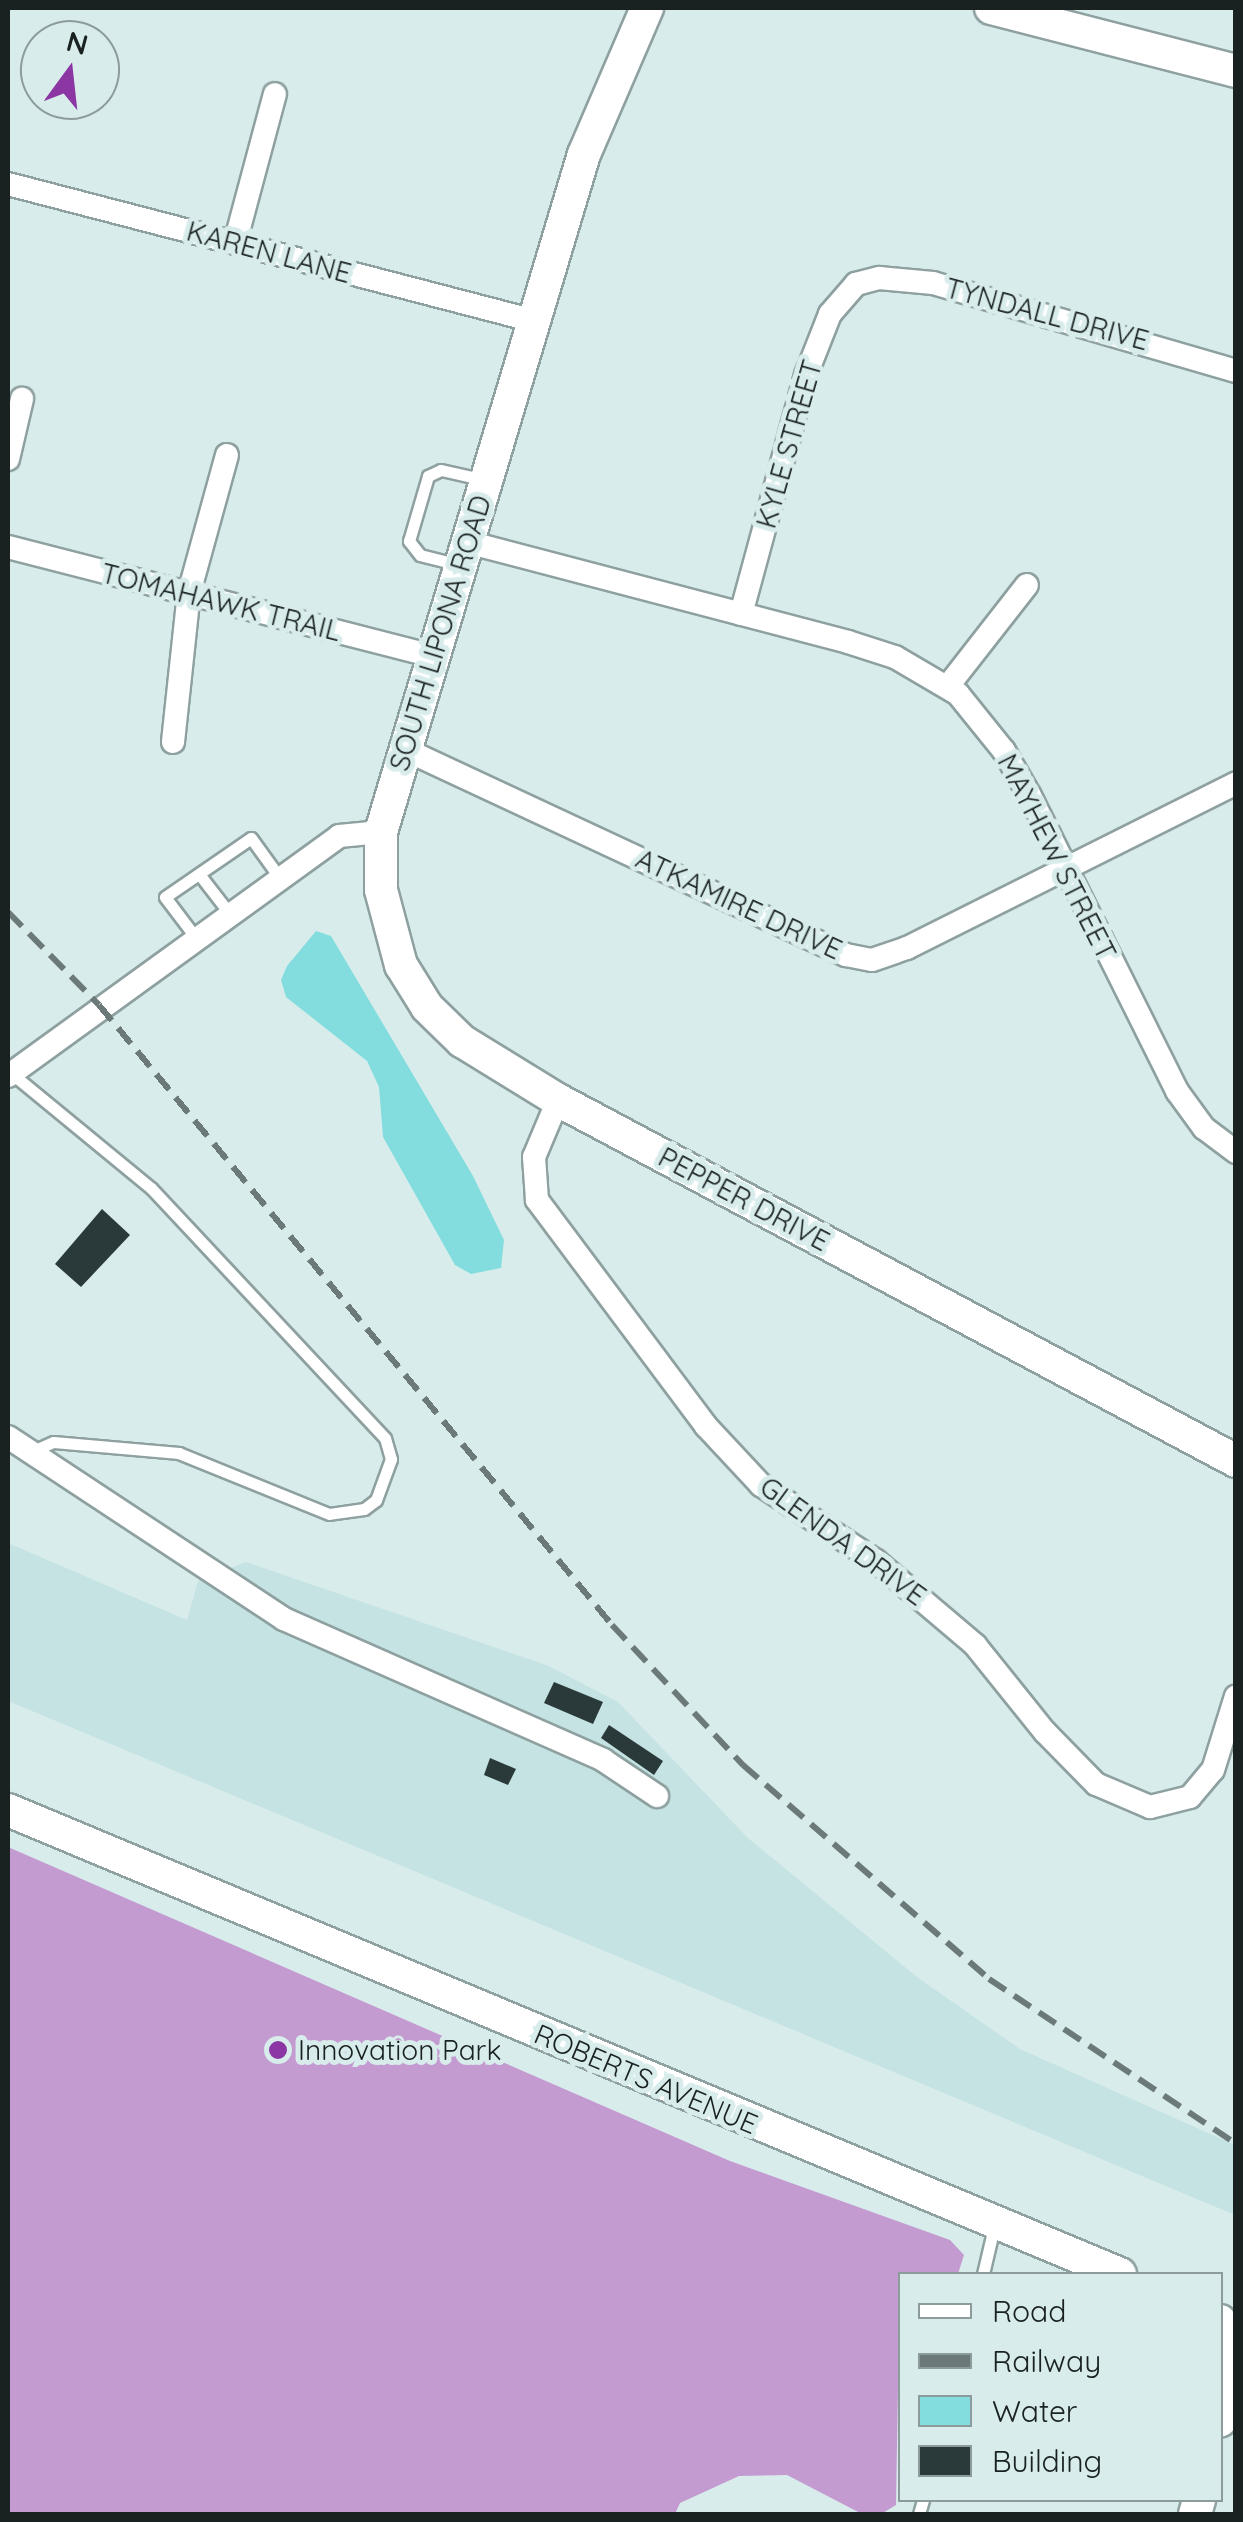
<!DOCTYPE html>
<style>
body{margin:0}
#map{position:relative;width:1243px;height:2522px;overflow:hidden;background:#d9ecec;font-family:Quicksand,sans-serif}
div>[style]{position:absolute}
.built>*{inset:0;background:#c6e3e3}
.forest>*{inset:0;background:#c39bd0}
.water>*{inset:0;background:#83ddde}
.building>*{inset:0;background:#2a3a3a}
.roads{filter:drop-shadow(2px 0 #8ea0a0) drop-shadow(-2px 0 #8ea0a0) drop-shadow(0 2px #8ea0a0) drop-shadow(0 -2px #8ea0a0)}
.lane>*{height:11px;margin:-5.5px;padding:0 5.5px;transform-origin:5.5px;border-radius:5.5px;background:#fff}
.street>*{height:22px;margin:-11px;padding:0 11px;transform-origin:11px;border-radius:11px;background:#fff}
.secondary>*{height:32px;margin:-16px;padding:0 16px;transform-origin:16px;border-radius:16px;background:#fff}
.rail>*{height:6px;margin-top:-3px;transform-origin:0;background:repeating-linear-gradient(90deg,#6c7979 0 20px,transparent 0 30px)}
.dots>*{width:28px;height:28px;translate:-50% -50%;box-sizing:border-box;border:5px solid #d9ecec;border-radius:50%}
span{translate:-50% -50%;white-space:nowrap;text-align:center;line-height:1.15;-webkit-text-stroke:10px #d9ecec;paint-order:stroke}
.street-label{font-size:28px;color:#192121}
.poi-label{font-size:28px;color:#192121}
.left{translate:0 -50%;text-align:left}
.frame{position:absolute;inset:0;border:10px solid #192121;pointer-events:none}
.legend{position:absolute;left:898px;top:2272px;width:325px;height:230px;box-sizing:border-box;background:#d9ecec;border:2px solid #8c9b9b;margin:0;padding:12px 18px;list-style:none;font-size:30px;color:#192121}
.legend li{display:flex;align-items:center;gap:20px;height:50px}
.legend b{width:50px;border:2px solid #8c9b9b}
.north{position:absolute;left:20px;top:20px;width:100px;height:100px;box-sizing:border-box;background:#d9ecec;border:2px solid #8c9b9b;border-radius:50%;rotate:15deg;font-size:28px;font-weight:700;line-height:40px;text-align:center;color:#192121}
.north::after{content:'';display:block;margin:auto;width:35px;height:45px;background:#8b36a3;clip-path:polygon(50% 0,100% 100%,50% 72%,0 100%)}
</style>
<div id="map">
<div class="built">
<i style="clip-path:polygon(8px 1543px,187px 1620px,198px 1581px,246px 1562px,549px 1666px,618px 1702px,748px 1838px,917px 1977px,1020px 2049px,1235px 2145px,1235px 2215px,8px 1701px)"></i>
</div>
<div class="forest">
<i style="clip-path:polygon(8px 1847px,730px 2161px,950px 2240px,964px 2255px,958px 2274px,900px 2274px,896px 2505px,881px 2514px,862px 2514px,787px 2475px,739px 2476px,680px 2503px,675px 2514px,8px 2514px)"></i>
</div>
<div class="water">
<i style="clip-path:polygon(316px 931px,331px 936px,473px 1176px,504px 1240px,501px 1268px,471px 1274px,455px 1265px,383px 1137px,379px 1087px,367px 1061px,286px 997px,281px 980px,287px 966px)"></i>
</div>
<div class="building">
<i style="clip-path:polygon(102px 1209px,130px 1235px,81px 1287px,55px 1264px)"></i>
<i style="clip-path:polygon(554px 1682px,603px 1702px,593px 1724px,544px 1703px)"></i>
<i style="clip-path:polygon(609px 1725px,663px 1761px,654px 1775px,601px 1738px)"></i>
<i style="clip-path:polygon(490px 1758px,516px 1769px,508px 1785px,484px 1775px)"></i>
</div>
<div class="roads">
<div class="lane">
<i style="left:460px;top:565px;width:41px;rotate:-166deg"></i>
<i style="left:420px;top:555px;width:18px;rotate:-128deg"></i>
<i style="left:409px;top:541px;width:68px;rotate:-73.7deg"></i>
<i style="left:428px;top:476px;width:14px;rotate:-25deg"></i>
<i style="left:441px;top:470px;width:45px;rotate:12.8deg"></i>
<i style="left:199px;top:874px;width:51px;rotate:52.2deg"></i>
<i style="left:196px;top:938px;width:51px;rotate:-127.1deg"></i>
<i style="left:165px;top:897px;width:104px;rotate:-34.5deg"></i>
<i style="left:251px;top:838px;width:49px;rotate:54.1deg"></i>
<i style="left:11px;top:1073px;width:181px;rotate:39.4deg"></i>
<i style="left:151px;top:1188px;width:342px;rotate:46.9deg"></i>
<i style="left:385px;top:1438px;width:22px;rotate:74deg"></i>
<i style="left:391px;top:1459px;width:44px;rotate:110.1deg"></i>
<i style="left:376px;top:1500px;width:15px;rotate:143deg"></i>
<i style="left:364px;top:1509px;width:35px;rotate:172deg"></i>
<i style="left:329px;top:1514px;width:162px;rotate:-157.9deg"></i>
<i style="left:179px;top:1453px;width:126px;rotate:-175deg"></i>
<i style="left:53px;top:1442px;width:22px;rotate:156deg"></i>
<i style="left:983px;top:2274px;width:52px;rotate:-76.8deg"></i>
<i style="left:919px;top:2514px;width:15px;rotate:-74deg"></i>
</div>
<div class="street">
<i style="left:8px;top:184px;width:540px;rotate:14.58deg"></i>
<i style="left:235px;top:243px;width:154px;rotate:-75deg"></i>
<i style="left:8px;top:459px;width:62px;rotate:-76.9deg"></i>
<i style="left:467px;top:542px;width:394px;rotate:14.7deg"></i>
<i style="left:848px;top:642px;width:49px;rotate:17.7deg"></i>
<i style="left:895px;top:657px;width:73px;rotate:30.4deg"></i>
<i style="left:958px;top:694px;width:73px;rotate:51.1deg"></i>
<i style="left:1004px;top:751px;width:52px;rotate:60deg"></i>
<i style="left:1030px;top:796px;width:330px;rotate:63.5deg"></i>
<i style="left:1177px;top:1091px;width:46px;rotate:53.9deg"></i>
<i style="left:1204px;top:1128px;width:40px;rotate:37deg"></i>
<i style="left:8px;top:547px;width:441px;rotate:14.4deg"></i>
<i style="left:741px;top:614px;width:248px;rotate:-74.8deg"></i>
<i style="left:806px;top:375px;width:66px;rotate:-68.5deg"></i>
<i style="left:830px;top:314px;width:40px;rotate:-49deg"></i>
<i style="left:856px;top:284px;width:24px;rotate:-15deg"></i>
<i style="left:879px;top:278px;width:54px;rotate:5.3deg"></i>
<i style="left:933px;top:283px;width:316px;rotate:16.2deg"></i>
<i style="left:948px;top:686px;width:128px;rotate:-52deg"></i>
<i style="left:173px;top:742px;width:150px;rotate:-83.9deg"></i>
<i style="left:189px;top:593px;width:143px;rotate:-74.6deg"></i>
<i style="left:404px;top:749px;width:488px;rotate:25deg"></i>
<i style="left:846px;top:955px;width:26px;rotate:11deg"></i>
<i style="left:872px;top:960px;width:37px;rotate:-19deg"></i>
<i style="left:907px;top:948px;width:368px;rotate:-26.6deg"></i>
<i style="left:8px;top:1076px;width:409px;rotate:-35.9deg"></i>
<i style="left:339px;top:836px;width:42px;rotate:-5.4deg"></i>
<i style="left:558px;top:1100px;width:62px;rotate:112.8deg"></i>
<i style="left:534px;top:1157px;width:43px;rotate:86deg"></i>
<i style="left:537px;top:1200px;width:282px;rotate:53.2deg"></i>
<i style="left:706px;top:1426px;width:81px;rotate:47deg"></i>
<i style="left:761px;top:1485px;width:138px;rotate:33.5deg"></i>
<i style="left:876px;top:1561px;width:130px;rotate:40.3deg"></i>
<i style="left:975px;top:1645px;width:112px;rotate:51.2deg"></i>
<i style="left:1045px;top:1732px;width:73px;rotate:45.6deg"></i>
<i style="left:1096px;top:1784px;width:59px;rotate:23.1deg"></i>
<i style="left:1150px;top:1807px;width:41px;rotate:-14deg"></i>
<i style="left:1190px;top:1797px;width:35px;rotate:-50deg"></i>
<i style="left:1213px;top:1770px;width:77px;rotate:-72.7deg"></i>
<i style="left:8px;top:1437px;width:331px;rotate:33.4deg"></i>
<i style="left:284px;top:1619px;width:349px;rotate:23.8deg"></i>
<i style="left:603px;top:1760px;width:65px;rotate:33.7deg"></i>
</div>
<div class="secondary">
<i style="left:647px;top:8px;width:159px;rotate:113.3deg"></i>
<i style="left:584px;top:154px;width:708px;rotate:106.67deg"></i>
<i style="left:381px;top:832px;width:58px;rotate:90deg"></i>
<i style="left:381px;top:890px;width:78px;rotate:75.1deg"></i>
<i style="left:401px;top:965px;width:49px;rotate:58.2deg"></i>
<i style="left:427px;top:1007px;width:49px;rotate:44.2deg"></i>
<i style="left:462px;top:1041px;width:113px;rotate:31.6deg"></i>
<i style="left:558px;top:1100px;width:768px;rotate:28.03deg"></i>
<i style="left:991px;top:8px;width:253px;rotate:14.4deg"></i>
<i style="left:8px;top:1810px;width:1205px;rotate:22.65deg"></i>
<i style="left:1220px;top:2321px;width:20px;rotate:57deg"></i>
<i style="left:1231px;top:2338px;width:22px;rotate:85deg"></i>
<i style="left:1233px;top:2360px;width:62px;rotate:102deg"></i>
<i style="left:1195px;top:2514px;width:15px;rotate:-74deg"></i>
</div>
</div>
<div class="rail">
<i style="left:8px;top:912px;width:130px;rotate:45.6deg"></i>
<i style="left:99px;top:1005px;width:805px;rotate:50.39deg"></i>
<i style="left:612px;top:1625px;width:192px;rotate:46.9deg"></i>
<i style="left:743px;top:1765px;width:326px;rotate:41deg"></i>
<i style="left:989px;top:1979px;width:297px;rotate:33.7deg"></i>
</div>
<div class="dots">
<i style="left:278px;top:2050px;background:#8b36a3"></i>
</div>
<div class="street-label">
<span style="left:269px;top:252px;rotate:15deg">KAREN LANE</span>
<span style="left:1047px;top:314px;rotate:15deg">TYNDALL DRIVE</span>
<span style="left:789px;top:444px;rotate:-74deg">KYLE STREET</span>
<span style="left:221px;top:602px;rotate:14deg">TOMAHAWK TRAIL</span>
<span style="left:440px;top:633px;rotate:-73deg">SOUTH LIPONA ROAD</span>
<span style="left:1057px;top:857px;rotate:63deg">MAYHEW STREET</span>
<span style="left:739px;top:904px;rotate:25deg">ATKAMIRE DRIVE</span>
<span style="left:744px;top:1199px;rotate:28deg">PEPPER DRIVE</span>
<span style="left:843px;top:1541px;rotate:36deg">GLENDA DRIVE</span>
<span style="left:646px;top:2079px;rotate:23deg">ROBERTS AVENUE</span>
</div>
<div class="poi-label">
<span class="left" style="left:298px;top:2050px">Innovation Park</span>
</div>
<div class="frame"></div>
<ul class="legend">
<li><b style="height:12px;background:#fff"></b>Road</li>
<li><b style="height:12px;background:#6c7979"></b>Railway</li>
<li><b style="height:28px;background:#83ddde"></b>Water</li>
<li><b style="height:28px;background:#2a3a3a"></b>Building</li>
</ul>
<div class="north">N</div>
</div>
